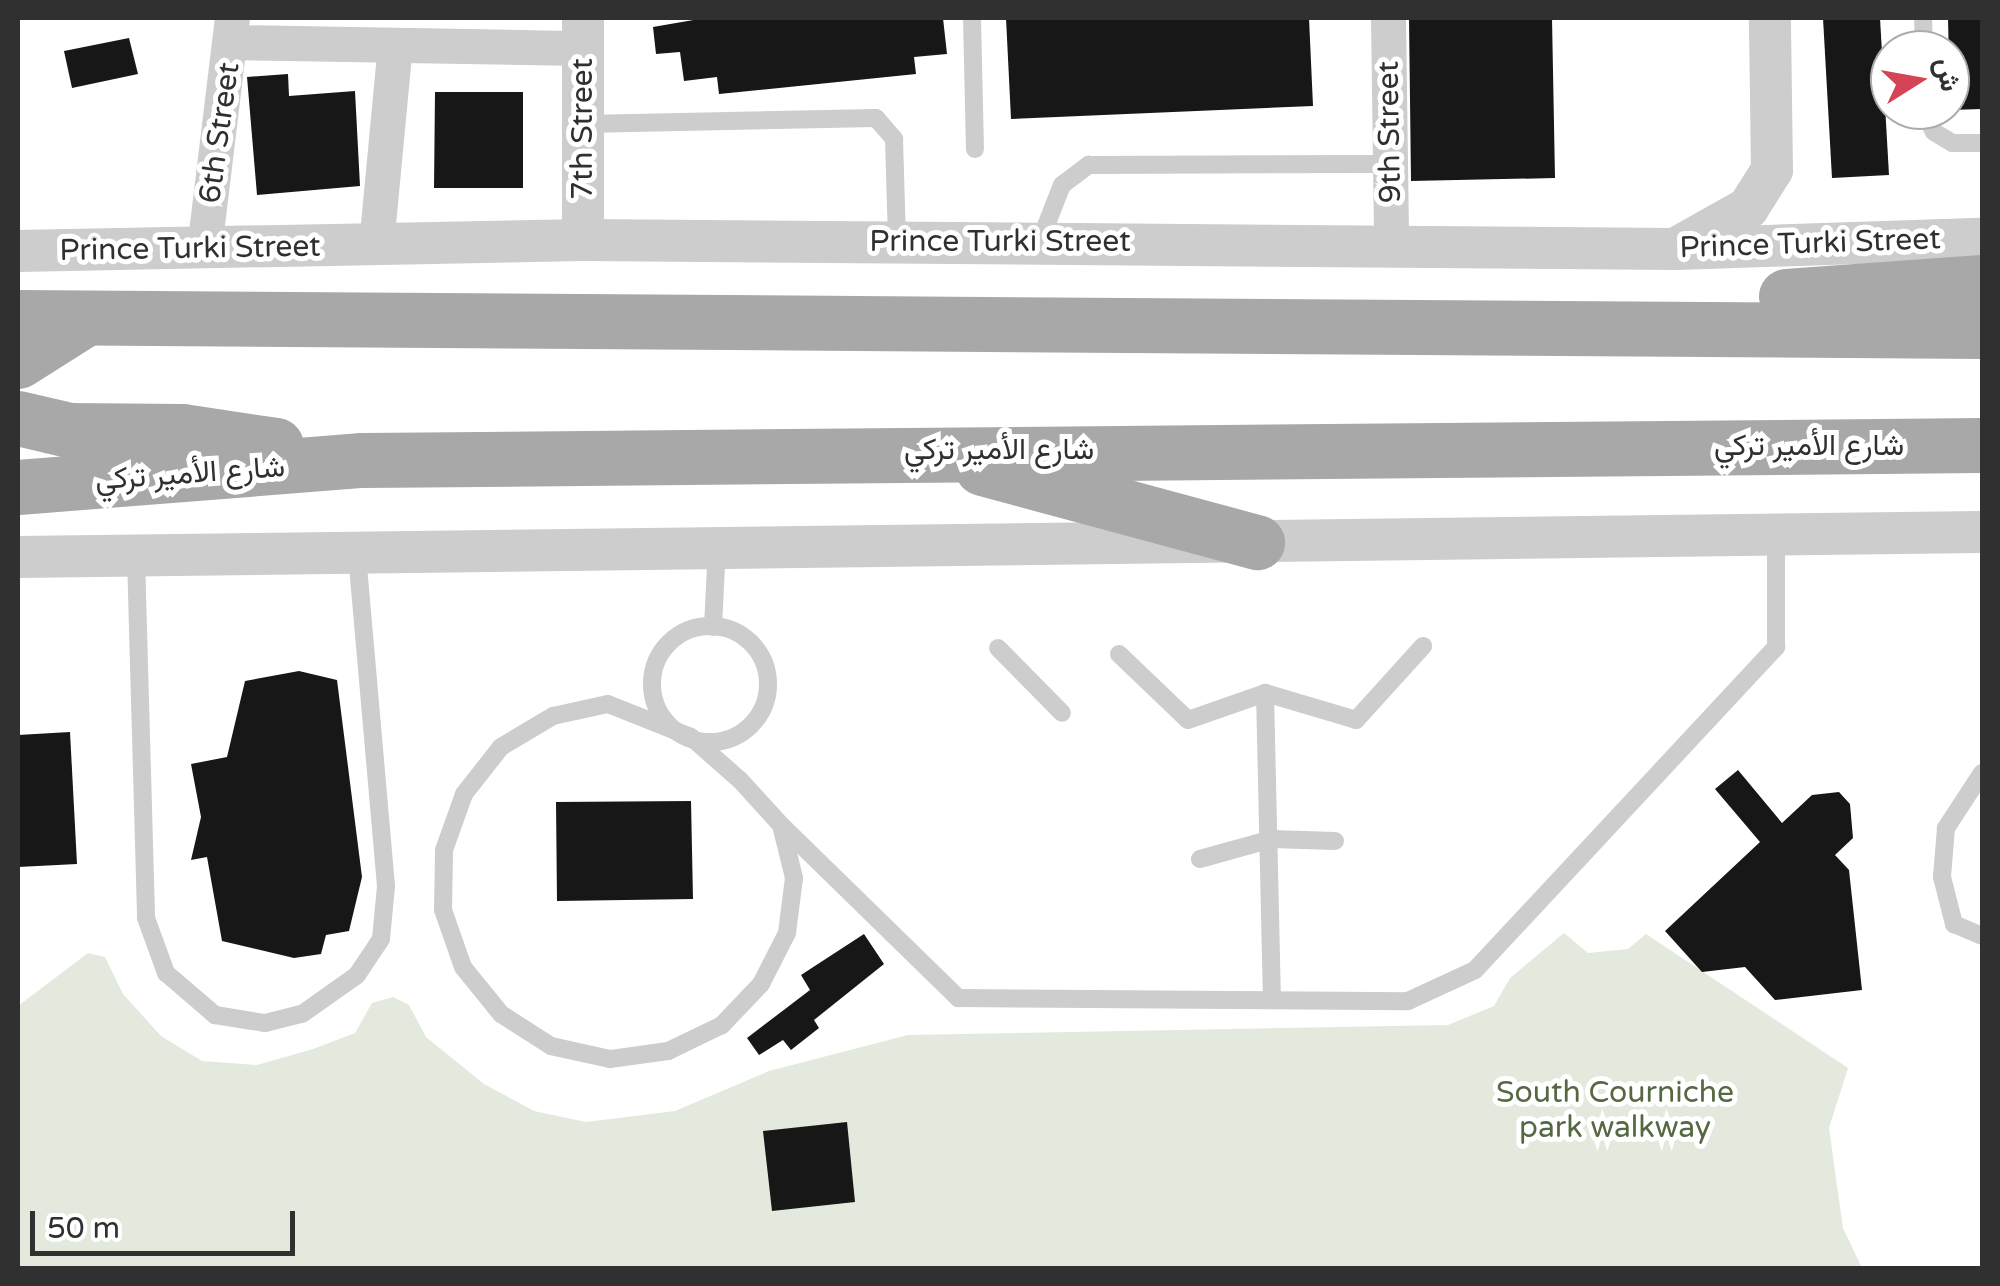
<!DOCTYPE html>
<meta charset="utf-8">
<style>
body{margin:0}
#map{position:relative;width:2000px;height:1286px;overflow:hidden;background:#fff;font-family:"Varela Round",Vazirmatn,sans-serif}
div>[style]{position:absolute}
.green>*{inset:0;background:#e4e9dd}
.building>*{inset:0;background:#171717}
.service>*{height:18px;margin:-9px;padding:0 9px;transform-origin:9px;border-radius:9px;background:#cdcdcd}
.service>.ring{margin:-9px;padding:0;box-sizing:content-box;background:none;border:18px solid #cdcdcd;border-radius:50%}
.minor>*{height:35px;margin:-17.5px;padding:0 17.5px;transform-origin:17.5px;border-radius:17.5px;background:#cdcdcd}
.tertiary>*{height:42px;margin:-21px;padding:0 21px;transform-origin:21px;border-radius:21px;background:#cdcdcd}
.primary>*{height:55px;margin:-27.5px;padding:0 27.5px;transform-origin:27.5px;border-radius:27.5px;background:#a8a8a8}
span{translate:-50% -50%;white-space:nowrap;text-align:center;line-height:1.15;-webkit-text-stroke:10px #fff;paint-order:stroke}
.street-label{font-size:30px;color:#303030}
.park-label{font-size:30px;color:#556841}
.frame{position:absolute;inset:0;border:20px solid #303030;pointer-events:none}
.north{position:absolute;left:1870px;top:30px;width:100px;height:100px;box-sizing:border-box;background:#fff;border:2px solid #acacac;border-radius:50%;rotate:79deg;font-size:28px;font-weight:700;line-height:40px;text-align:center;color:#303030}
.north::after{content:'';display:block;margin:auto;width:35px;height:45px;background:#d54456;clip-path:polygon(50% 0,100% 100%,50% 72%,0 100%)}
.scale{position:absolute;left:30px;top:1211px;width:265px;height:45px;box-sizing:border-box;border:5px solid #303030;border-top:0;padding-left:12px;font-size:30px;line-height:35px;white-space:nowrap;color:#303030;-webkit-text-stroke:8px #fff;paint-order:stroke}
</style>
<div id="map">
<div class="green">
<i style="clip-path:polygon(1564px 933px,1588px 953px,1628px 949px,1646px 934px,1848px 1068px,1829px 1128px,1843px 1228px,1862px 1268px,18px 1268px,18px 1006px,88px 953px,105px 957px,123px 994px,161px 1036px,202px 1061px,257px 1065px,313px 1049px,355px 1033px,372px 1003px,393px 997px,409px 1005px,426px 1037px,484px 1084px,534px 1111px,586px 1122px,675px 1111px,769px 1071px,908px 1035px,1448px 1025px,1494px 1006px,1510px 978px)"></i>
</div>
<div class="building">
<i style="clip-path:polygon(705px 18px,943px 18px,947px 54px,914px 57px,916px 74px,719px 94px,717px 77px,684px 81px,680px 52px,656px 54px,653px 27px)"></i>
<i style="clip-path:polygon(1006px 18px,1309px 18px,1313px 106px,1011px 119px)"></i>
<i style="clip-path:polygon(1409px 18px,1552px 18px,1555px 178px,1411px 181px)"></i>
<i style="clip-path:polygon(1823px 18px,1880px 18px,1889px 175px,1832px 178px)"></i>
<i style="clip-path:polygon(1948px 18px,1982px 18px,1982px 109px,1950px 110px)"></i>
<i style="clip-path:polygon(129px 38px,138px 74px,72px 88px,64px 51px)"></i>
<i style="clip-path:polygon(288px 74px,289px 96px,355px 91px,360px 186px,257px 195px,247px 77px)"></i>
<i style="clip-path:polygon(435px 92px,523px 92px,523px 188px,434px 188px)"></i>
<i style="clip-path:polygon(299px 671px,337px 680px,362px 877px,349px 931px,326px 935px,321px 954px,294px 958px,222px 941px,207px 857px,191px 860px,201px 817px,191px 764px,227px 757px,245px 681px)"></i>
<i style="clip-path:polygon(70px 732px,77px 864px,18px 867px,18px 735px)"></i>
<i style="clip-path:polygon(1738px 770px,1782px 823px,1812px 795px,1839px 792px,1850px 804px,1853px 838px,1835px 855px,1849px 870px,1862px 990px,1775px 1000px,1745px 967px,1702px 972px,1665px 931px,1760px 842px,1715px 789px)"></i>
<i style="clip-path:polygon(691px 801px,693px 899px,557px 901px,556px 802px)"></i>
<i style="clip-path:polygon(864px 934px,884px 964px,814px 1020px,819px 1028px,791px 1050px,783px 1040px,759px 1055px,747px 1038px,810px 990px,801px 975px)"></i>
<i style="clip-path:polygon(847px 1122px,855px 1202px,772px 1211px,763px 1131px)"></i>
</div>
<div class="service">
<i style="left:972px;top:18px;width:131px;rotate:88.7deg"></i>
<i style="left:1923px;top:18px;width:32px;rotate:88deg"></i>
<i style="left:1924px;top:110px;width:24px;rotate:66deg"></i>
<i style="left:1934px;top:132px;width:21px;rotate:31deg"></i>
<i style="left:1952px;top:143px;width:30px"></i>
<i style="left:584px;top:124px;width:292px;rotate:-1.2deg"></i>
<i style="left:876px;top:118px;width:28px;rotate:49deg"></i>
<i style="left:894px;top:139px;width:103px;rotate:88.3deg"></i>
<i style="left:1040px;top:241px;width:60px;rotate:-68.6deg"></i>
<i style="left:1062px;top:185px;width:34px;rotate:-37deg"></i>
<i style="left:1089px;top:165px;width:301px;rotate:-0.2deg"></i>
<i style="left:136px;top:557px;width:361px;rotate:88.4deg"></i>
<i style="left:146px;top:918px;width:59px;rotate:70deg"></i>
<i style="left:166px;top:973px;width:65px;rotate:40.6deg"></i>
<i style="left:215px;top:1015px;width:51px;rotate:9.1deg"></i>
<i style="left:265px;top:1023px;width:38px;rotate:-14deg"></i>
<i style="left:302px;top:1014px;width:67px;rotate:-35.3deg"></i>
<i style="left:357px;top:975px;width:43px;rotate:-56.3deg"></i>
<i style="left:381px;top:939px;width:53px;rotate:-84.6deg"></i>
<i style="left:386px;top:886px;width:334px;rotate:-95deg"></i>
<i class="ring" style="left:652px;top:626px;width:98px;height:98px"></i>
<i style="left:713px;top:627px;width:81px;rotate:-87.2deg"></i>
<i style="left:998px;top:648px;width:91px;rotate:45.4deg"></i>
<i style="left:1119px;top:654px;width:95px;rotate:43.7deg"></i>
<i style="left:1188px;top:720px;width:82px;rotate:-19.3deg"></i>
<i style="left:1265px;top:693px;width:95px;rotate:16.5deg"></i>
<i style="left:1356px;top:720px;width:100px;rotate:-47.8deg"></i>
<i style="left:1265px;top:693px;width:307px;rotate:88.7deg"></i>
<i style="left:608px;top:704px;width:89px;rotate:21.7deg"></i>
<i style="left:691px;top:737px;width:65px;rotate:41.3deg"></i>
<i style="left:740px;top:780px;width:61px;rotate:47.7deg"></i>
<i style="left:781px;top:825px;width:55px;rotate:76.2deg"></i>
<i style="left:794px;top:878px;width:55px;rotate:97.3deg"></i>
<i style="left:787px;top:933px;width:57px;rotate:117deg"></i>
<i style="left:761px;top:984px;width:57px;rotate:133.6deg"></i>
<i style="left:722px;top:1025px;width:60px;rotate:154.3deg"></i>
<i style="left:668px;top:1051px;width:59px;rotate:172.1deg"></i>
<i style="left:610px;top:1059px;width:60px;rotate:-167.6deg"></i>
<i style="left:551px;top:1046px;width:59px;rotate:-147.4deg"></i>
<i style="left:501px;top:1014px;width:60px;rotate:-129deg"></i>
<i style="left:463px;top:967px;width:60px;rotate:-109.3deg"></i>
<i style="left:443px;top:910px;width:60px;rotate:-89deg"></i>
<i style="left:444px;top:850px;width:59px;rotate:-70.3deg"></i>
<i style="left:464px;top:794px;width:60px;rotate:-51.8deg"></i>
<i style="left:501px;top:747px;width:61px;rotate:-30.8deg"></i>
<i style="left:553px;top:716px;width:56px;rotate:-12.3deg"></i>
<i style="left:1982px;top:773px;width:66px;rotate:123.2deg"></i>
<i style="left:1946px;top:828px;width:49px;rotate:94.7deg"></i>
<i style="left:1942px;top:877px;width:49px;rotate:75.7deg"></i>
<i style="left:1954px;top:924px;width:30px;rotate:23deg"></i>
<i style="left:781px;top:825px;width:248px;rotate:44.3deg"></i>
<i style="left:958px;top:998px;width:450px;rotate:0.4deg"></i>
<i style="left:1408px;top:1001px;width:74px;rotate:-24.8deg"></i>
<i style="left:1475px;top:970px;width:442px;rotate:-47deg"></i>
<i style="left:1776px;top:647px;width:111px;rotate:-90deg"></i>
<i style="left:1200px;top:859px;width:75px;rotate:-15.5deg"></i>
<i style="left:1272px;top:839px;width:63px;rotate:1.8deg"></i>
</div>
<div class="minor">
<i style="left:1388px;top:18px;width:228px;rotate:89.2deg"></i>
<i style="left:232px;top:42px;width:351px;rotate:1deg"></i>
<i style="left:376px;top:245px;width:201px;rotate:-84.6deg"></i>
<i style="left:204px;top:249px;width:233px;rotate:-83.1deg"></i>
</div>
<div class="tertiary">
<i style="left:583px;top:240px;width:222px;rotate:-90deg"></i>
<i style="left:1680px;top:246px;width:78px;rotate:-29.2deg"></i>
<i style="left:1748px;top:208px;width:45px;rotate:-57.7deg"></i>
<i style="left:1772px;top:170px;width:152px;rotate:-90.8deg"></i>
<i style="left:18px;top:251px;width:565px;rotate:-1.12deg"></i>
<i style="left:583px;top:240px;width:1093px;rotate:0.47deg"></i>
<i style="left:1676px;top:249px;width:306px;rotate:-1.9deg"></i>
<i style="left:18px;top:557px;width:1964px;rotate:-0.73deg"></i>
</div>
<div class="primary">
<i style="left:1786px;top:296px;width:196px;rotate:-4.1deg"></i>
<i style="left:18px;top:317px;width:1964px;rotate:0.41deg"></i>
<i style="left:18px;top:361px;width:80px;rotate:-32.3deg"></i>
<i style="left:18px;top:418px;width:52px;rotate:13.2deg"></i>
<i style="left:69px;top:430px;width:113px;rotate:0.5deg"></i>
<i style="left:182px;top:431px;width:95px;rotate:8.5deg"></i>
<i style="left:982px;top:468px;width:285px;rotate:15.1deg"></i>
<i style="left:18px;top:487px;width:345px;rotate:-4.5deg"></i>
<i style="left:362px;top:460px;width:1620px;rotate:-0.53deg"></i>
</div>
<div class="street-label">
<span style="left:583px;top:129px;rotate:-90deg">7th Street</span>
<span style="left:1390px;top:132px;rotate:-91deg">9th Street</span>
<span style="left:220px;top:133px;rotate:-82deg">6th Street</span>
<span style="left:1000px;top:242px">Prince Turki Street</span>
<span style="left:1810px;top:244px;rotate:-2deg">Prince Turki Street</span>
<span style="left:190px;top:249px;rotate:-1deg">Prince Turki Street</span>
<span style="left:1809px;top:446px">شارع الأمير تركي</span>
<span style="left:999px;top:450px">شارع الأمير تركي</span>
<span style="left:190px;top:474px;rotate:-4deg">شارع الأمير تركي</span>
</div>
<div class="park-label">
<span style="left:1615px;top:1110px">South Courniche<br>park walkway</span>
</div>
<div class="frame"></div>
<div class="north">ش</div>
<div class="scale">50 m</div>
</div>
